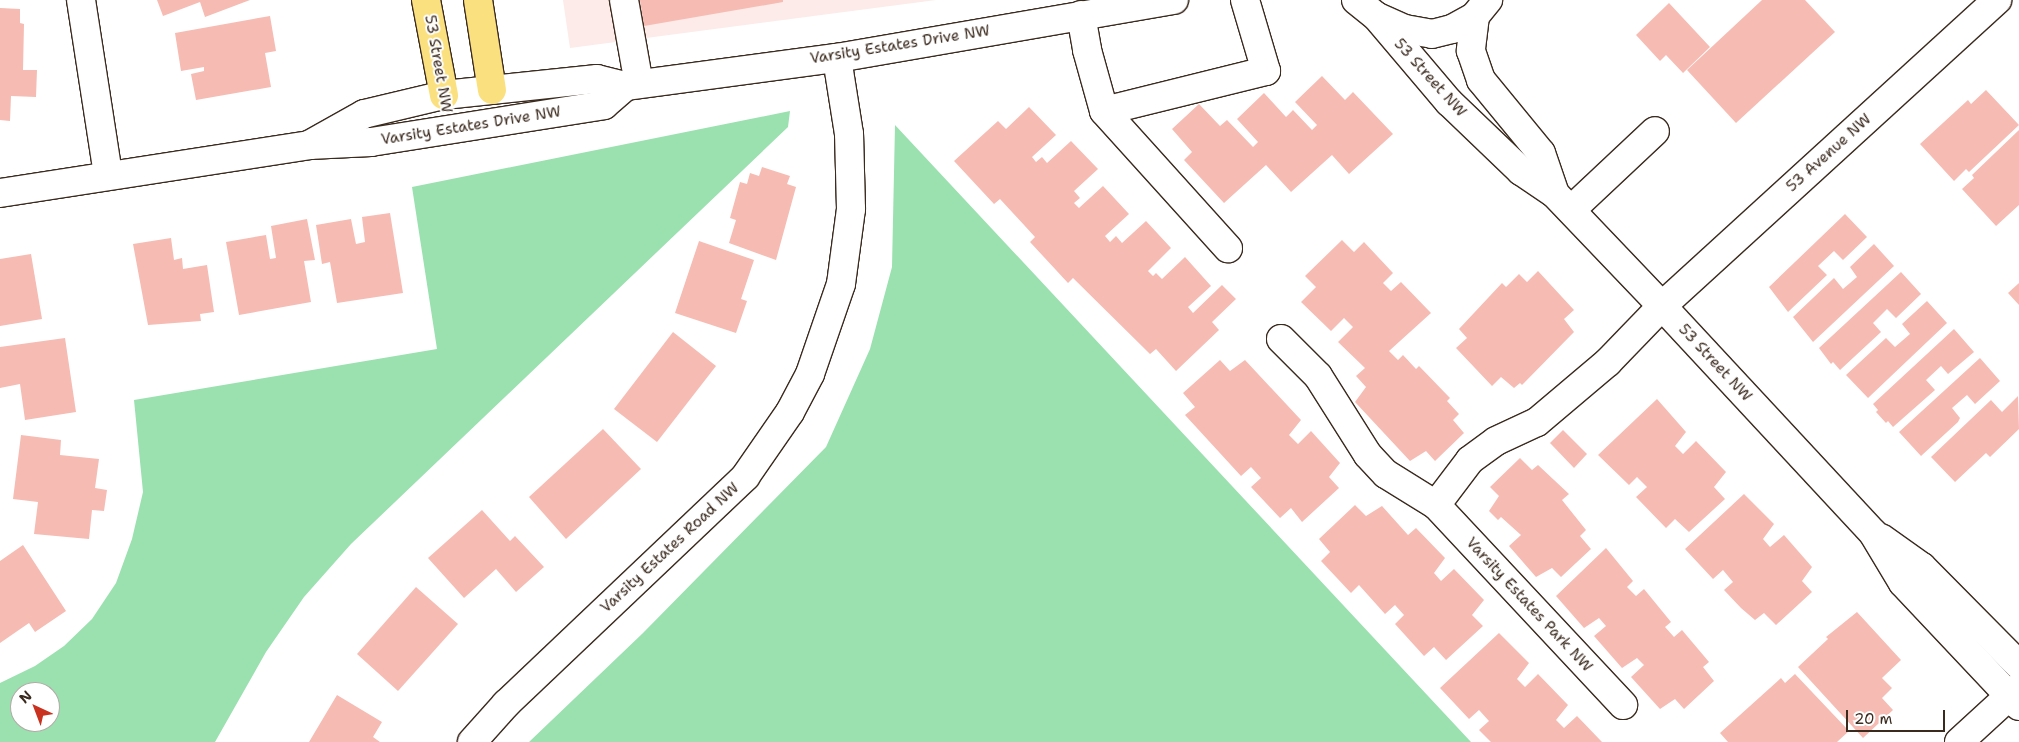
<!DOCTYPE html>
<style>
body{margin:0}
#map{position:relative;width:2019px;height:742px;overflow:hidden;background:#fff;font-family:"Shantell Sans",sans-serif}
div>[style]{position:absolute}
.built>*{inset:0;background:#fcebe8}
.green>*{inset:0;background:#9ae1af}
.building>*{inset:0;background:#f6bbb2}
.roads{filter:drop-shadow(1px 0 #3b2a1e) drop-shadow(-1px 0 #3b2a1e) drop-shadow(0 1px #3b2a1e) drop-shadow(0 -1px #3b2a1e)}
.minor>*{height:28px;margin:-14px;padding:0 14px;transform-origin:14px;border-radius:14px;background:#fff}
.major>*{height:28px;margin:-14px;padding:0 14px;transform-origin:14px;border-radius:14px;background:#fbe080}
span{translate:-50% -50%;white-space:nowrap;text-align:center;line-height:1.15;-webkit-text-stroke:4px #fff;paint-order:stroke}
.street-label{font-size:15px;color:#3b2a1e}
.north{position:absolute;left:10px;top:682px;width:50px;height:50px;box-sizing:border-box;background:#fff;border:1px solid #b1aaa5;border-radius:50%;rotate:317deg;font-size:14px;font-weight:700;line-height:20px;text-align:center;color:#3b2a1e}
.north::after{content:'';display:block;margin:auto;width:18px;height:22px;background:#c8321e;clip-path:polygon(50% 0,100% 100%,50% 72%,0 100%)}
.scale{position:absolute;left:1846px;top:710px;width:99px;height:22px;box-sizing:border-box;border:2px solid #3b2a1e;border-top:0;padding-left:6px;font-size:15px;line-height:18px;white-space:nowrap;color:#3b2a1e;-webkit-text-stroke:4px #fff;paint-order:stroke}
</style>
<div id="map">
<div class="built">
<i style="clip-path:polygon(563px 0,936px 0,570px 48px)"></i>
</div>
<div class="green">
<i style="clip-path:polygon(evenodd,790px 111px,788px 127px,351px 544px,304px 597px,266px 652px,215px 742px,0 742px,0 683px,35px 666px,64px 646px,92px 619px,116px 583px,132px 539px,143px 492px,134px 400px,437px 349px,412px 187px,790px 111px,20px 692px,50px 692px,50px 722px,20px 722px,20px 692px)"></i>
<i style="clip-path:polygon(895px 125px,1471px 742px,529px 742px,643px 633px,826px 447px,870px 349px,892px 267px)"></i>
</div>
<div class="building">
<i style="clip-path:polygon(157px 0,250px 0,205px 17px,200px 2px,163px 16px)"></i>
<i style="clip-path:polygon(640px 0,783px 0,783px 2px,644px 26px)"></i>
<i style="clip-path:polygon(1762px 0,1805px 0,1835px 32px,1736px 123px,1687px 70px)"></i>
<i style="clip-path:polygon(1669px 3px,1710px 47px,1683px 73px,1666px 55px,1660px 61px,1636px 35px)"></i>
<i style="clip-path:polygon(0 8px,20px 9px,20px 23px,24px 24px,23px 70px,37px 70px,36px 97px,11px 96px,10px 121px,0 120px)"></i>
<i style="clip-path:polygon(270px 16px,276px 51px,265px 53px,271px 87px,196px 100px,191px 74px,204px 71px,204px 67px,181px 71px,175px 33px)"></i>
<i style="clip-path:polygon(1322px 76px,1345px 100px,1353px 92px,1393px 134px,1349px 174px,1332px 155px,1291px 192px,1266px 165px,1224px 203px,1184px 160px,1192px 152px,1172px 129px,1199px 104px,1220px 126px,1227px 120px,1253px 147px,1258px 142px,1237px 119px,1264px 93px,1286px 117px,1293px 110px,1312px 130px,1317px 125px,1295px 102px)"></i>
<i style="clip-path:polygon(1986px 90px,2019px 125px,1969px 172px,1966px 169px,1954px 181px,1920px 144px,1968px 100px,1971px 104px)"></i>
<i style="clip-path:polygon(1029px 107px,1056px 135px,1032px 157px,1036px 162px,1042px 157px,1047px 163px,1071px 141px,1098px 169px,1074px 191px,1080px 198px,1074px 203px,1079px 208px,1103px 186px,1129px 214px,1105px 236px,1110px 242px,1116px 236px,1122px 243px,1146px 221px,1171px 248px,1148px 271px,1153px 276px,1156px 273px,1162px 279px,1185px 257px,1211px 286px,1188px 307px,1193px 313px,1222px 285px,1236px 299px,1212px 322px,1219px 330px,1176px 371px,1156px 349px,1150px 354px,1073px 278px,1068px 283px,1030px 242px,1035px 237px,1000px 199px,994px 204px,954px 161px,998px 121px,1006px 129px)"></i>
<i style="clip-path:polygon(2019px 130px,2019px 205px,1996px 226px,1962px 189px,1974px 178px,1972px 175px)"></i>
<i style="clip-path:polygon(762px 167px,790px 176px,787px 184px,796px 187px,776px 260px,729px 243px,736px 220px,730px 218px,740px 182px,747px 184px,750px 173px,759px 176px)"></i>
<i style="clip-path:polygon(390px 213px,403px 293px,337px 303px,330px 262px,322px 264px,316px 225px,351px 219px,356px 244px,365px 242px,362px 217px)"></i>
<i style="clip-path:polygon(1845px 214px,1867px 237px,1843px 260px,1834px 251px,1818px 266px,1827px 275px,1788px 312px,1769px 287px)"></i>
<i style="clip-path:polygon(307px 219px,315px 260px,304px 261px,311px 302px,239px 315px,226px 242px,266px 235px,270px 259px,276px 258px,271px 226px)"></i>
<i style="clip-path:polygon(171px 238px,174px 260px,182px 258px,183px 269px,207px 265px,214px 312px,200px 314px,201px 321px,148px 325px,133px 244px)"></i>
<i style="clip-path:polygon(1342px 240px,1354px 252px,1364px 242px,1393px 273px,1383px 283px,1391px 291px,1401px 282px,1431px 313px,1389px 351px,1398px 360px,1403px 355px,1416px 369px,1419px 366px,1450px 398px,1447px 401px,1459px 414px,1453px 420px,1464px 433px,1435px 461px,1426px 451px,1410px 461px,1355px 402px,1366px 387px,1356px 376px,1365px 368px,1338px 342px,1353px 327px,1344px 318px,1331px 331px,1301px 302px,1316px 287px,1305px 276px)"></i>
<i style="clip-path:polygon(699px 241px,754px 260px,741px 299px,747px 301px,736px 333px,675px 313px)"></i>
<i style="clip-path:polygon(1874px 244px,1894px 266px,1813px 342px,1793px 317px,1834px 278px,1843px 289px,1857px 277px,1850px 267px)"></i>
<i style="clip-path:polygon(31px 254px,42px 319px,0 326px,0 259px)"></i>
<i style="clip-path:polygon(1538px 271px,1574px 310px,1564px 319px,1574px 332px,1522px 385px,1520px 383px,1514px 388px,1501px 377px,1492px 386px,1456px 348px,1467px 338px,1459px 329px,1502px 283px,1506px 287px,1519px 274px,1527px 282px)"></i>
<i style="clip-path:polygon(1901px 272px,1921px 294px,1896px 318px,1887px 309px,1873px 323px,1881px 332px,1840px 370px,1833px 362px,1831px 364px,1819px 348px)"></i>
<i style="clip-path:polygon(2019px 283px,2019px 305px,2008px 293px)"></i>
<i style="clip-path:polygon(1927px 301px,1947px 323px,1868px 398px,1846px 375px,1886px 338px,1895px 347px,1910px 334px,1902px 324px)"></i>
<i style="clip-path:polygon(1954px 329px,1974px 352px,1948px 374px,1941px 366px,1926px 380px,1935px 390px,1893px 427px,1888px 421px,1886px 423px,1876px 412px,1878px 410px,1873px 404px)"></i>
<i style="clip-path:polygon(673px 332px,716px 366px,657px 442px,614px 409px)"></i>
<i style="clip-path:polygon(65px 338px,76px 412px,25px 420px,20px 384px,0 388px,0 347px)"></i>
<i style="clip-path:polygon(1980px 358px,2000px 381px,1975px 404px,1967px 395px,1952px 408px,1960px 418px,1958px 422px,1921px 456px,1899px 432px)"></i>
<i style="clip-path:polygon(1220px 360px,1230px 371px,1245px 360px,1301px 420px,1289px 435px,1298px 444px,1311px 431px,1340px 463px,1329px 477px,1339px 488px,1302px 522px,1291px 508px,1280px 518px,1251px 487px,1261px 478px,1251px 467px,1241px 476px,1185px 415px,1195px 407px,1183px 393px)"></i>
<i style="clip-path:polygon(2018px 396px,2019px 429px,1990px 457px,1986px 453px,1955px 482px,1931px 457px,1991px 400px,2002px 412px)"></i>
<i style="clip-path:polygon(1657px 399px,1686px 432px,1675px 446px,1683px 454px,1696px 441px,1726px 472px,1714px 487px,1725px 499px,1689px 532px,1675px 519px,1666px 528px,1636px 497px,1647px 487px,1637px 477px,1629px 485px,1598px 455px)"></i>
<i style="clip-path:polygon(603px 429px,641px 469px,566px 539px,529px 497px)"></i>
<i style="clip-path:polygon(1563px 430px,1587px 454px,1574px 468px,1550px 443px)"></i>
<i style="clip-path:polygon(21px 435px,61px 440px,60px 455px,99px 459px,95px 488px,107px 490px,104px 511px,92px 510px,89px 539px,34px 534px,38px 502px,13px 499px)"></i>
<i style="clip-path:polygon(1520px 458px,1532px 470px,1538px 465px,1569px 494px,1562px 500px,1586px 530px,1580px 536px,1591px 549px,1561px 577px,1552px 568px,1536px 577px,1509px 546px,1521px 535px,1501px 517px,1498px 520px,1489px 511px,1499px 496px,1490px 487px)"></i>
<i style="clip-path:polygon(1744px 494px,1774px 524px,1763px 539px,1770px 547px,1784px 535px,1812px 567px,1802px 581px,1812px 592px,1776px 625px,1764px 613px,1755px 620px,1741px 608px,1724px 590px,1733px 582px,1723px 570px,1713px 579px,1685px 549px)"></i>
<i style="clip-path:polygon(1355px 505px,1366px 516px,1382px 506px,1408px 535px,1416px 528px,1445px 558px,1434px 573px,1441px 581px,1454px 569px,1484px 600px,1472px 615px,1483px 626px,1446px 660px,1434px 647px,1424px 656px,1395px 624px,1404px 615px,1395px 605px,1385px 614px,1359px 585px,1351px 593px,1321px 561px,1330px 552px,1319px 539px)"></i>
<i style="clip-path:polygon(482px 510px,510px 541px,515px 536px,544px 567px,516px 592px,496px 569px,464px 598px,428px 558px)"></i>
<i style="clip-path:polygon(23px 545px,66px 611px,35px 632px,29px 623px,0 643px,0 561px)"></i>
<i style="clip-path:polygon(1606px 548px,1633px 581px,1627px 587px,1636px 596px,1644px 589px,1671px 622px,1665px 627px,1674px 637px,1682px 630px,1709px 662px,1703px 667px,1714px 681px,1684px 709px,1675px 699px,1660px 709px,1631px 677px,1644px 665px,1637px 658px,1622px 668px,1594px 636px,1606px 626px,1599px 618px,1584px 628px,1556px 596px)"></i>
<i style="clip-path:polygon(416px 587px,458px 624px,398px 691px,357px 654px)"></i>
<i style="clip-path:polygon(1857px 612px,1901px 660px,1882px 678px,1892px 688px,1882px 698px,1893px 710px,1863px 738px,1798px 667px,1828px 639px,1826px 637px)"></i>
<i style="clip-path:polygon(1499px 633px,1529px 663px,1517px 679px,1525px 687px,1538px 674px,1568px 705px,1556px 720px,1564px 728px,1577px 716px,1602px 742px,1491px 742px,1479px 730px,1489px 721px,1479px 710px,1469px 719px,1440px 688px)"></i>
<i style="clip-path:polygon(1795px 674px,1849px 731px,1837px 742px,1728px 742px,1720px 733px,1781px 678px,1785px 683px)"></i>
<i style="clip-path:polygon(337px 695px,382px 722px,373px 737px,380px 742px,309px 742px)"></i>
</div>
<div class="roads">
<div class="minor">
<i style="left:81px;top:0;width:177px;rotate:81.2deg"></i>
<i style="left:624px;top:0;width:85px;rotate:79.9deg"></i>
<i style="left:1356px;top:0;width:26px;rotate:39deg"></i>
<i style="left:1376px;top:16px;width:113px;rotate:49.7deg"></i>
<i style="left:1449px;top:102px;width:100px;rotate:43.8deg"></i>
<i style="left:1521px;top:171px;width:41px;rotate:34.1deg"></i>
<i style="left:1555px;top:194px;width:155px;rotate:46.3deg"></i>
<i style="left:1662px;top:306px;width:310px;rotate:47.1deg"></i>
<i style="left:1873px;top:533px;width:58px;rotate:59deg"></i>
<i style="left:1903px;top:583px;width:169px;rotate:46.7deg"></i>
<i style="left:1081px;top:15px;width:36px;rotate:80deg"></i>
<i style="left:1087px;top:50px;width:63px;rotate:74.4deg"></i>
<i style="left:1104px;top:111px;width:167px;rotate:-13.9deg"></i>
<i style="left:1266px;top:71px;width:74px;rotate:-106.5deg"></i>
<i style="left:1475px;top:16px;width:35px;rotate:97deg"></i>
<i style="left:1471px;top:51px;width:31px;rotate:71deg"></i>
<i style="left:1481px;top:80px;width:94px;rotate:50.6deg"></i>
<i style="left:1541px;top:153px;width:43px;rotate:71.1deg"></i>
<i style="left:1380px;top:18px;width:27px;rotate:24deg"></i>
<i style="left:1405px;top:29px;width:27px;rotate:10deg"></i>
<i style="left:1432px;top:34px;width:21px;rotate:-14deg"></i>
<i style="left:1452px;top:29px;width:26px;rotate:-29deg"></i>
<i style="left:1475px;top:16px;width:21px;rotate:-51deg"></i>
<i style="left:1104px;top:111px;width:185px;rotate:47.9deg"></i>
<i style="left:309px;top:145px;width:63px;rotate:-29.4deg"></i>
<i style="left:364px;top:114px;width:82px;rotate:-13.4deg"></i>
<i style="left:444px;top:95px;width:154px;rotate:-6deg"></i>
<i style="left:597px;top:79px;width:30px;rotate:14deg"></i>
<i style="left:626px;top:86px;width:213px;rotate:-7.6deg"></i>
<i style="left:837px;top:58px;width:342px;rotate:-9.8deg"></i>
<i style="left:0;top:193px;width:313px;rotate:-8.8deg"></i>
<i style="left:309px;top:145px;width:62px;rotate:-2.8deg"></i>
<i style="left:371px;top:142px;width:236px;rotate:-9deg"></i>
<i style="left:604px;top:105px;width:29px;rotate:-41deg"></i>
<i style="left:1571px;top:210px;width:115px;rotate:-43.2deg"></i>
<i style="left:1281px;top:339px;width:52px;rotate:45deg"></i>
<i style="left:1318px;top:376px;width:93px;rotate:57.7deg"></i>
<i style="left:1368px;top:455px;width:26px;rotate:47deg"></i>
<i style="left:1386px;top:474px;width:59px;rotate:31.8deg"></i>
<i style="left:1436px;top:505px;width:274px;rotate:46.9deg"></i>
<i style="left:1436px;top:505px;width:56px;rotate:-52.9deg"></i>
<i style="left:1470px;top:460px;width:32px;rotate:-36deg"></i>
<i style="left:1496px;top:441px;width:45px;rotate:-24.9deg"></i>
<i style="left:1537px;top:422px;width:93px;rotate:-40.2deg"></i>
<i style="left:1608px;top:362px;width:78px;rotate:-46deg"></i>
<i style="left:1662px;top:306px;width:454px;rotate:-42.4deg"></i>
<i style="left:1881px;top:538px;width:50px;rotate:35.3deg"></i>
<i style="left:1922px;top:567px;width:138px;rotate:45.3deg"></i>
<i style="left:472px;top:742px;width:51px;rotate:-48.2deg"></i>
<i style="left:506px;top:704px;width:330px;rotate:-43.5deg"></i>
<i style="left:745px;top:477px;width:79px;rotate:-55.3deg"></i>
<i style="left:790px;top:412px;width:43px;rotate:-62.2deg"></i>
<i style="left:810px;top:374px;width:95px;rotate:-71deg"></i>
<i style="left:841px;top:284px;width:76px;rotate:-82.4deg"></i>
<i style="left:851px;top:209px;width:75px;rotate:-91.5deg"></i>
<i style="left:849px;top:134px;width:77px;rotate:-99deg"></i>
<i style="left:1959px;top:742px;width:81px;rotate:-42.5deg"></i>
</div>
<div class="major">
<i style="left:426px;top:0;width:97px;rotate:79.3deg"></i>
<i style="left:478px;top:0;width:91px;rotate:81.2deg"></i>
</div>
</div>
<div class="street-label">
<span style="left:900px;top:45px;rotate:-9deg">Varsity Estates Drive NW</span>
<span style="left:438px;top:64px;rotate:80deg">53 Street NW</span>
<span style="left:1430px;top:78px;rotate:48deg">53 Street NW</span>
<span style="left:471px;top:126px;rotate:-9deg">Varsity Estates Drive NW</span>
<span style="left:1829px;top:153px;rotate:-42deg">53 Avenue NW</span>
<span style="left:1715px;top:363px;rotate:47deg">53 Street NW</span>
<span style="left:670px;top:548px;rotate:-43deg">Varsity Estates Road NW</span>
<span style="left:1529px;top:605px;rotate:47deg">Varsity Estates Park NW</span>
</div>
<div class="north">N</div>
<div class="scale">20 m</div>
</div>
